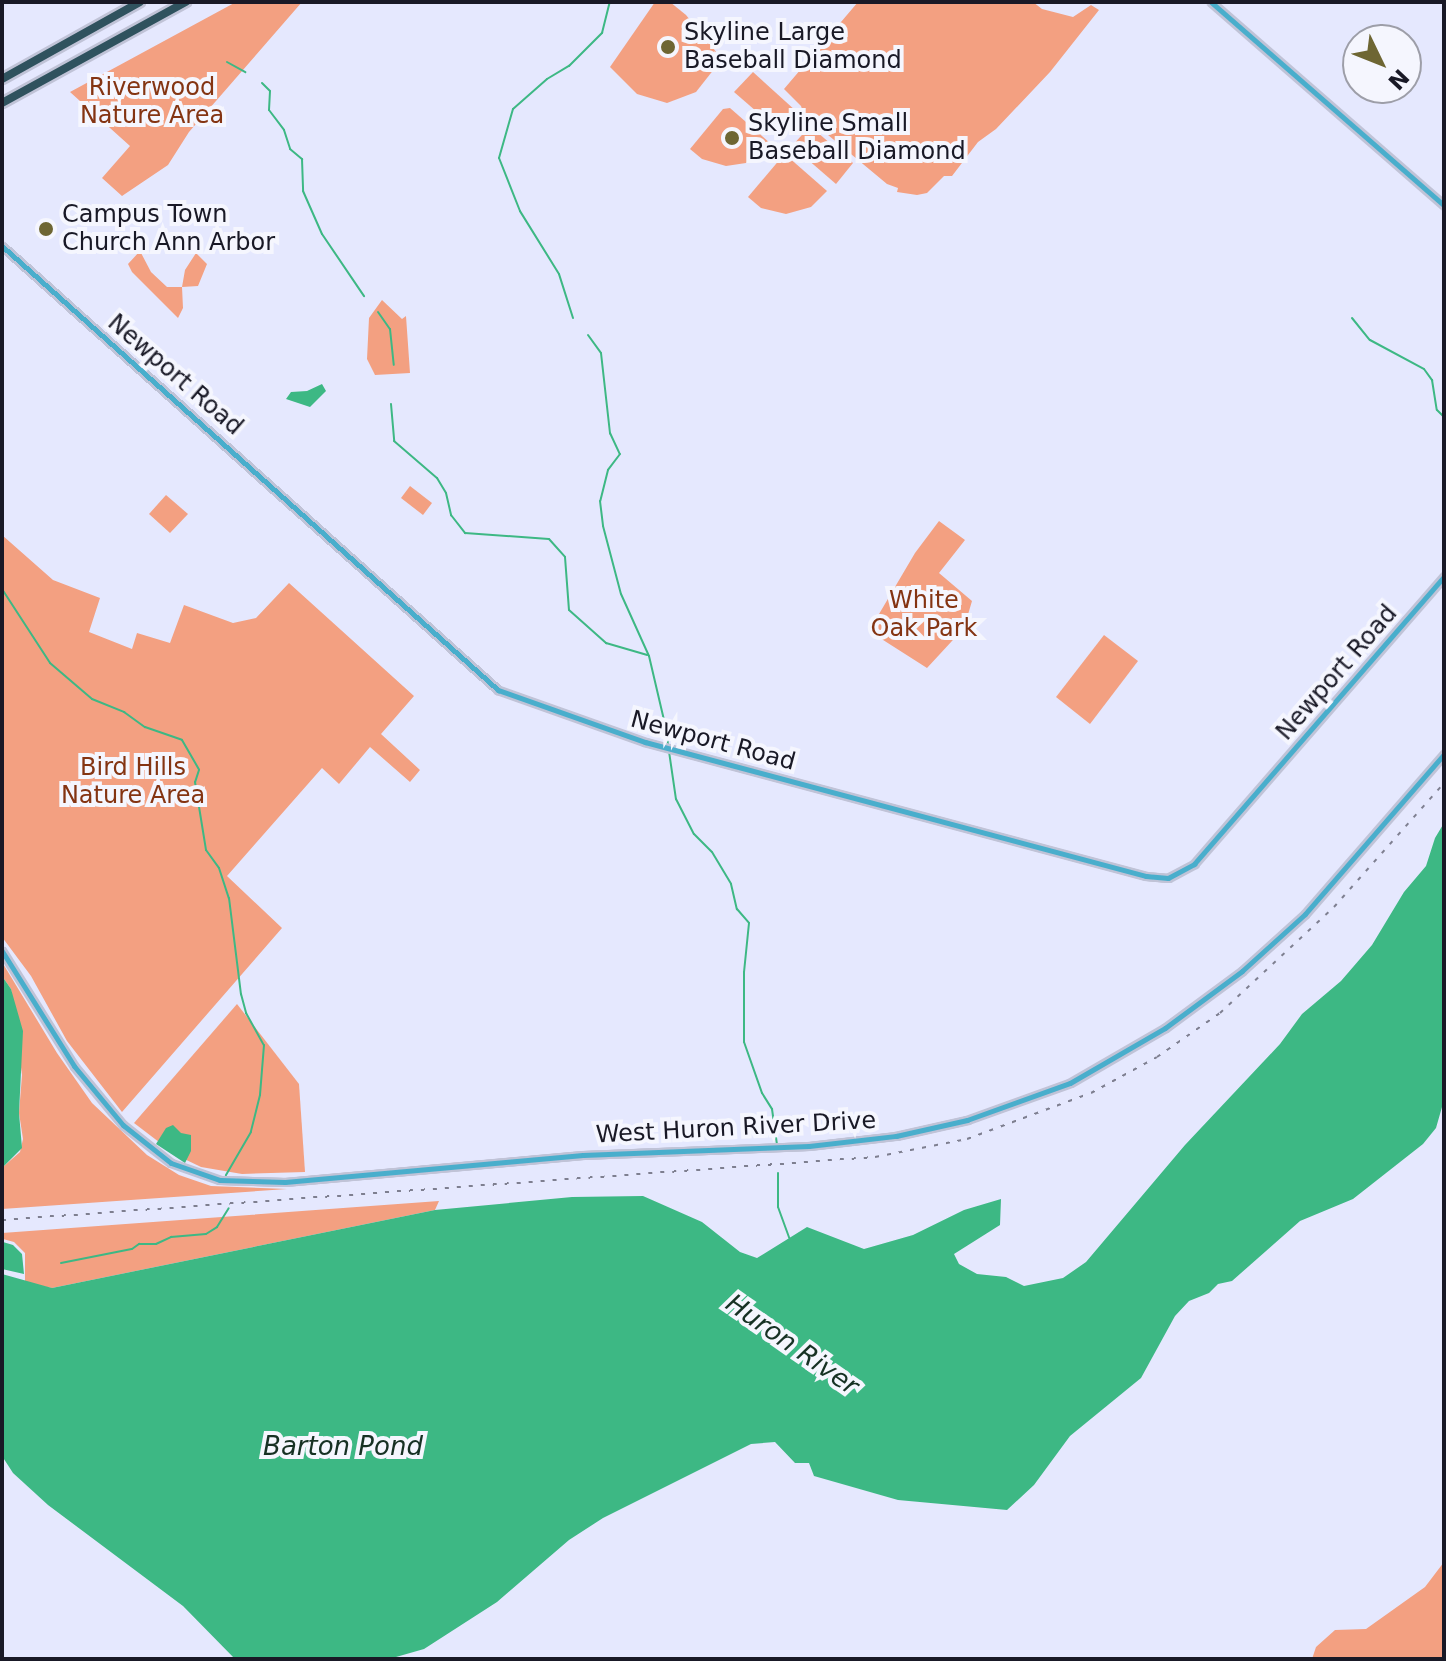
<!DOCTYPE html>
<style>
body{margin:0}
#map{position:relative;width:1446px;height:1661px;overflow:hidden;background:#e5e8fe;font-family:"DejaVu Sans",sans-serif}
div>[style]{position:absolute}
.green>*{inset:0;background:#f3a081}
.water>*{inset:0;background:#3db884}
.stream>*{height:2px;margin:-1px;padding:0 1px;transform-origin:1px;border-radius:1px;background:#3db884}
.roads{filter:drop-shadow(2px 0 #c0c3d7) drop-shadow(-2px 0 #c0c3d7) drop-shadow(0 2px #c0c3d7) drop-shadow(0 -2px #c0c3d7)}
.tertiary>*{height:5px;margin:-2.5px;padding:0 2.5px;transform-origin:2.5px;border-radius:2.5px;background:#49aecc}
.motorway>*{height:8px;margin:-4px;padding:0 4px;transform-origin:4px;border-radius:4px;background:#2f525e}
.rail>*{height:2px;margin-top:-1px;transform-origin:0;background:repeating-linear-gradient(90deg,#7e7f90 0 4px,transparent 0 12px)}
.dots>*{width:22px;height:22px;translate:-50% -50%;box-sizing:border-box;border:4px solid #f5f6fe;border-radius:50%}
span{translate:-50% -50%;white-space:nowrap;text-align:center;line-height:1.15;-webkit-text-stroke:8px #f5f6fe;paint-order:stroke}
.poi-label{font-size:24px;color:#191926}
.left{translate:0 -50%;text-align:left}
.park-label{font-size:24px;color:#843412}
.street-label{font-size:24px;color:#191926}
.water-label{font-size:26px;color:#173124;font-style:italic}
.frame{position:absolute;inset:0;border:4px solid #191926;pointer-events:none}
.north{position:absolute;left:1342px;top:24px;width:80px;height:80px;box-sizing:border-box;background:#f5f6fe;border:2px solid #9d9ea8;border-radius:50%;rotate:133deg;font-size:22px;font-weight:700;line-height:32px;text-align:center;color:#191926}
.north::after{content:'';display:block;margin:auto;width:28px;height:36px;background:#6e6633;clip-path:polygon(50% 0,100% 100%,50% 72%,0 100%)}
</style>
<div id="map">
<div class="green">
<i style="clip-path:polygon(236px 2px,302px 2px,189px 132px,168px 165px,122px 196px,102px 178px,130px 146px,70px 92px)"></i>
<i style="clip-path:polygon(655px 2px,670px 2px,686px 15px,722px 59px,696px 92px,667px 103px,637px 94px,610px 67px)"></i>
<i style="clip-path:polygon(858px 2px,1033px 2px,1042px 9px,1073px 17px,1091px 5px,1099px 10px,1050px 72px,996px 129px,978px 142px,952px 176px,944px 176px,927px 193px,917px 195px,897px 192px,898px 188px,887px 184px,804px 115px,801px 106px,784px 89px)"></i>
<i style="clip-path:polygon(753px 72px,796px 111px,778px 130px,734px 92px)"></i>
<i style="clip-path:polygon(730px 108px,771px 144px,746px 163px,726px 166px,702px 159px,690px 149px,723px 109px)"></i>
<i style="clip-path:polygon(810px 126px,853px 163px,836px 184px,792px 146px)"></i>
<i style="clip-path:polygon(787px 156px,827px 191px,811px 207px,786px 214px,761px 208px,748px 197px,781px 158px)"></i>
<i style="clip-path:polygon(140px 251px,151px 272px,167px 287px,182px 287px,185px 270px,196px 253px,207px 264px,198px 286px,182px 287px,183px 308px,178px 318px,132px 272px,128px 264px)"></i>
<i style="clip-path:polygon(382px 300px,402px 319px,406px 316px,410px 373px,375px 375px,367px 359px,369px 318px)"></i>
<i style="clip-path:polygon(410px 486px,432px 503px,423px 515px,401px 498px)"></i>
<i style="clip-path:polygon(166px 495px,188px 514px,170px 533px,149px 514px)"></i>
<i style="clip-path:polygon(939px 521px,965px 540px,939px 573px,972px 601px,964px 628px,927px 668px,869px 631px,915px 553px)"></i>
<i style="clip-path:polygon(2px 535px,53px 580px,100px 598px,89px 632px,132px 649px,137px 633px,170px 643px,184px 605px,233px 623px,256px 618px,289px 583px,414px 696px,381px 734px,420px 770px,410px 782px,370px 747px,339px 784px,322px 768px,227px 876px,282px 928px,122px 1112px,67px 1041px,31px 976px,2px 937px)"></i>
<i style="clip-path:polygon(1104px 635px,1138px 661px,1090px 724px,1056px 697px)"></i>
<i style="clip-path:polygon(2px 962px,57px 1053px,92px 1103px,147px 1155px,179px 1175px,211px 1186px,287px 1189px,2px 1209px,4px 1166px,20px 1152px,23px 1139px,19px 1113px,22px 1075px,11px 989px,2px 976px)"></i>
<i style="clip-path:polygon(237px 1004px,299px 1084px,305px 1172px,242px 1174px,201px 1167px,176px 1155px,134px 1123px)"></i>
<i style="clip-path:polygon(439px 1201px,435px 1210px,52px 1288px,25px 1283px,25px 1253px,14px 1242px,3px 1239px,2px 1233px)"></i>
<i style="clip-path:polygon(1444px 1562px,1444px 1659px,1312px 1659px,1316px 1647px,1335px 1630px,1366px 1629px,1425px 1587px)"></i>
</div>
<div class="water">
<i style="clip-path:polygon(322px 384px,326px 391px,310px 407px,286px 399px,291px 392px,307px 391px)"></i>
<i style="clip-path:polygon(1444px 823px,1444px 1100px,1436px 1128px,1423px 1144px,1353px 1199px,1300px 1221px,1232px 1281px,1218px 1284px,1209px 1293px,1189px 1301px,1175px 1316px,1141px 1378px,1070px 1436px,1034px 1485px,1007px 1510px,898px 1500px,814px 1476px,809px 1463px,795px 1463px,775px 1442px,751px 1444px,603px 1518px,569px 1540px,497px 1602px,424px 1649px,389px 1659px,235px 1659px,183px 1606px,48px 1505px,13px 1473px,2px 1456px,2px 1274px,52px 1288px,435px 1210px,572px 1197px,643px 1196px,702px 1222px,740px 1252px,757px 1258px,807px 1227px,864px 1249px,913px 1235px,964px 1210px,1001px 1199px,1000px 1225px,954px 1254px,959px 1264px,977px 1274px,1006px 1277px,1024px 1286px,1063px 1278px,1086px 1262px,1185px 1145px,1280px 1044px,1302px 1014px,1341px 981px,1372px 945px,1404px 892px,1426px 866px,1435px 838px)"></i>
<i style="clip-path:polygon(2px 976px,11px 989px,23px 1031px,19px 1113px,22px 1148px,4px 1166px,2px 1173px)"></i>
<i style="clip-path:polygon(173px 1125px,181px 1133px,191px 1135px,191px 1151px,185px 1163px,156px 1144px,166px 1128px)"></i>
<i style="clip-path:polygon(2px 1229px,3px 1242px,13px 1245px,22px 1254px,24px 1274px,2px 1269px)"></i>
</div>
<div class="stream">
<i style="left:227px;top:62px;width:21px;rotate:29deg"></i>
<i style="left:262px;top:83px;width:11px;rotate:45deg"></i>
<i style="left:270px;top:91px;width:19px;rotate:93deg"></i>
<i style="left:269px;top:110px;width:25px;rotate:53deg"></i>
<i style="left:284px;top:130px;width:20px;rotate:72deg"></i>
<i style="left:290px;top:149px;width:16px;rotate:40deg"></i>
<i style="left:302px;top:159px;width:32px;rotate:88deg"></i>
<i style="left:303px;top:191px;width:47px;rotate:66.2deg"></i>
<i style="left:322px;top:234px;width:75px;rotate:55.9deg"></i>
<i style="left:378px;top:312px;width:21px;rotate:55deg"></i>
<i style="left:390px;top:329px;width:36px;rotate:84deg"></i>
<i style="left:573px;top:318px;width:46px;rotate:-107.7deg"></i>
<i style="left:559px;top:274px;width:74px;rotate:-121.8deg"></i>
<i style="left:520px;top:211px;width:57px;rotate:-111.6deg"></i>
<i style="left:499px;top:158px;width:51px;rotate:-74.1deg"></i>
<i style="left:513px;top:109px;width:45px;rotate:-41.4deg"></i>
<i style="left:547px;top:79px;width:26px;rotate:-31deg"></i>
<i style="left:569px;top:66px;width:47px;rotate:-45deg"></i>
<i style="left:602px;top:33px;width:32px;rotate:-76deg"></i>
<i style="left:1352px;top:318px;width:28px;rotate:51deg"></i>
<i style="left:1370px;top:340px;width:61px;rotate:28.2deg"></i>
<i style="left:1424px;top:369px;width:14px;rotate:54deg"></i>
<i style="left:1432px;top:380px;width:30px;rotate:81deg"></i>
<i style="left:1437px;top:410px;width:10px;rotate:45deg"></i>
<i style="left:588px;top:335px;width:22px;rotate:54deg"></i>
<i style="left:601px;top:353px;width:81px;rotate:83.6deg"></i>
<i style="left:610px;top:433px;width:23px;rotate:65deg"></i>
<i style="left:620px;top:454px;width:20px;rotate:127deg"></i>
<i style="left:608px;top:470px;width:32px;rotate:104deg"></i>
<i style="left:600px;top:501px;width:25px;rotate:83deg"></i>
<i style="left:603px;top:526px;width:70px;rotate:75.2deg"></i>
<i style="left:621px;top:594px;width:68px;rotate:65.7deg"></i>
<i style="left:649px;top:656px;width:70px;rotate:76.8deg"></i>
<i style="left:665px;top:724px;width:76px;rotate:81.7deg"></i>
<i style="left:676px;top:799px;width:39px;rotate:63deg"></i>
<i style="left:694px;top:834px;width:25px;rotate:45deg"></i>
<i style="left:712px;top:852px;width:37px;rotate:59deg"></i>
<i style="left:731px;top:884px;width:26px;rotate:77deg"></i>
<i style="left:737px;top:909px;width:18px;rotate:49deg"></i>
<i style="left:749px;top:923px;width:49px;rotate:95.8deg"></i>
<i style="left:744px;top:972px;width:70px;rotate:90deg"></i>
<i style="left:744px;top:1042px;width:54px;rotate:70.6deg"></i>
<i style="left:762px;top:1093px;width:19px;rotate:58deg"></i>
<i style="left:772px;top:1109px;width:35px;rotate:82deg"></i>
<i style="left:391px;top:404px;width:37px;rotate:85deg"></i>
<i style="left:394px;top:441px;width:57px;rotate:40.7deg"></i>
<i style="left:437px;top:478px;width:17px;rotate:59deg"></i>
<i style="left:446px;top:493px;width:23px;rotate:77deg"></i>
<i style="left:451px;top:515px;width:23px;rotate:52deg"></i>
<i style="left:465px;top:533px;width:84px;rotate:4.1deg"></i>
<i style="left:549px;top:539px;width:24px;rotate:48deg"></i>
<i style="left:565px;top:557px;width:53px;rotate:85.7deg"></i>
<i style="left:569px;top:610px;width:50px;rotate:41.7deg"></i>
<i style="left:606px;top:643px;width:43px;rotate:16.3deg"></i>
<i style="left:2px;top:589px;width:88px;rotate:57deg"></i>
<i style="left:50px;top:663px;width:55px;rotate:40.6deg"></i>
<i style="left:92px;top:699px;width:35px;rotate:22deg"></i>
<i style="left:124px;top:712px;width:26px;rotate:36deg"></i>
<i style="left:145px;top:727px;width:39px;rotate:19deg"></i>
<i style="left:182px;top:740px;width:34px;rotate:60deg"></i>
<i style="left:199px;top:770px;width:13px;rotate:108deg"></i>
<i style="left:195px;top:782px;width:69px;rotate:80.8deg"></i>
<i style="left:206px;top:850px;width:22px;rotate:54deg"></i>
<i style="left:219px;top:868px;width:32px;rotate:72deg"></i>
<i style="left:229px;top:898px;width:97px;rotate:82.9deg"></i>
<i style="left:241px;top:994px;width:20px;rotate:75deg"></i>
<i style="left:246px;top:1013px;width:37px;rotate:61deg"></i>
<i style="left:264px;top:1045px;width:50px;rotate:94.6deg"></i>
<i style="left:260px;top:1095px;width:38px;rotate:104deg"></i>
<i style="left:251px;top:1132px;width:50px;rotate:120.2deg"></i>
<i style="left:778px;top:1173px;width:34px;rotate:90deg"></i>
<i style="left:778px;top:1207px;width:33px;rotate:70deg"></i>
<i style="left:61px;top:1263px;width:72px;rotate:-11.2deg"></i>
<i style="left:132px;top:1249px;width:9px;rotate:-36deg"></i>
<i style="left:139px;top:1244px;width:17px"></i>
<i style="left:156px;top:1244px;width:17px;rotate:-25deg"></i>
<i style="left:171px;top:1237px;width:35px;rotate:-5deg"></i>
<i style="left:206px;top:1234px;width:13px;rotate:-32deg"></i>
<i style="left:217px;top:1227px;width:22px;rotate:-58deg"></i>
</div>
<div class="roads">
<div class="tertiary">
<i style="left:1211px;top:2px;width:309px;rotate:41.1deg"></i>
<i style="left:2px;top:246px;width:666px;rotate:41.83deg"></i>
<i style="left:498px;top:690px;width:156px;rotate:19.5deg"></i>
<i style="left:645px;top:742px;width:519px;rotate:14.97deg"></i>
<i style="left:1146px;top:876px;width:22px;rotate:5deg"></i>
<i style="left:1168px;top:878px;width:30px;rotate:-28deg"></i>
<i style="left:1194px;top:864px;width:381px;rotate:-49deg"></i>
<i style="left:2px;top:951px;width:136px;rotate:57.9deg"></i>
<i style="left:74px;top:1066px;width:77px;rotate:50.3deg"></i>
<i style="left:123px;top:1125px;width:61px;rotate:38.4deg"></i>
<i style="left:171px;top:1163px;width:52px;rotate:19.1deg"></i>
<i style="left:220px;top:1180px;width:65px;rotate:1.8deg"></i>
<i style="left:285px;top:1182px;width:299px;rotate:-5.2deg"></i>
<i style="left:583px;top:1155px;width:226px;rotate:-2.3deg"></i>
<i style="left:809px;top:1146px;width:88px;rotate:-6.6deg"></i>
<i style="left:896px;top:1136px;width:73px;rotate:-12.7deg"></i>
<i style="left:967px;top:1120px;width:109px;rotate:-19.8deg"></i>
<i style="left:1070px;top:1083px;width:110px;rotate:-30.1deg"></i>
<i style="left:1165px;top:1028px;width:96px;rotate:-36.5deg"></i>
<i style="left:1242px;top:971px;width:85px;rotate:-42.1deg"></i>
<i style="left:1305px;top:914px;width:212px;rotate:-49deg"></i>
</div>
<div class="motorway">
<i style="left:2px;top:79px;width:158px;rotate:-29.2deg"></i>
<i style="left:2px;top:103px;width:210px;rotate:-28.8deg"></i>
</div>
</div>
<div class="rail">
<i style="left:2px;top:1220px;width:875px;rotate:-4.13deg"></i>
<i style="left:875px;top:1157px;width:94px;rotate:-11.1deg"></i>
<i style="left:967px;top:1139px;width:132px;rotate:-20.4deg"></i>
<i style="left:1091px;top:1093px;width:75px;rotate:-28.6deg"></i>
<i style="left:1157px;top:1057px;width:77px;rotate:-34.9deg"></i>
<i style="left:1220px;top:1013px;width:156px;rotate:-42.9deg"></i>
<i style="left:1334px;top:907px;width:166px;rotate:-48.4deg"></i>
</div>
<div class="dots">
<i style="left:668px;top:47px;background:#6e6633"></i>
<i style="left:732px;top:138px;background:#6e6633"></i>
<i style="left:46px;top:229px;background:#6e6633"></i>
</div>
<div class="poi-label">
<span class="left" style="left:684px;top:47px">Skyline Large<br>Baseball Diamond</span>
<span class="left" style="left:748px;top:138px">Skyline Small<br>Baseball Diamond</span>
<span class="left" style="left:62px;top:229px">Campus Town<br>Church Ann Arbor</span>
</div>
<div class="park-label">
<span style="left:152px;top:102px">Riverwood<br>Nature Area</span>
<span style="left:924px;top:615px">White<br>Oak Park</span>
<span style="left:133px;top:782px">Bird Hills<br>Nature Area</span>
</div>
<div class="street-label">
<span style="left:175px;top:375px;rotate:41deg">Newport Road</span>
<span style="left:1337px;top:673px;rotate:-49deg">Newport Road</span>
<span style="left:713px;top:741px;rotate:15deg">Newport Road</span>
<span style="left:736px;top:1128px;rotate:-3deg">West Huron River Drive</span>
</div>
<div class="water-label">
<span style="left:792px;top:1345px;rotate:35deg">Huron River</span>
<span style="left:343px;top:1447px">Barton Pond</span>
</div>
<div class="frame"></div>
<div class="north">N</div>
</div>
